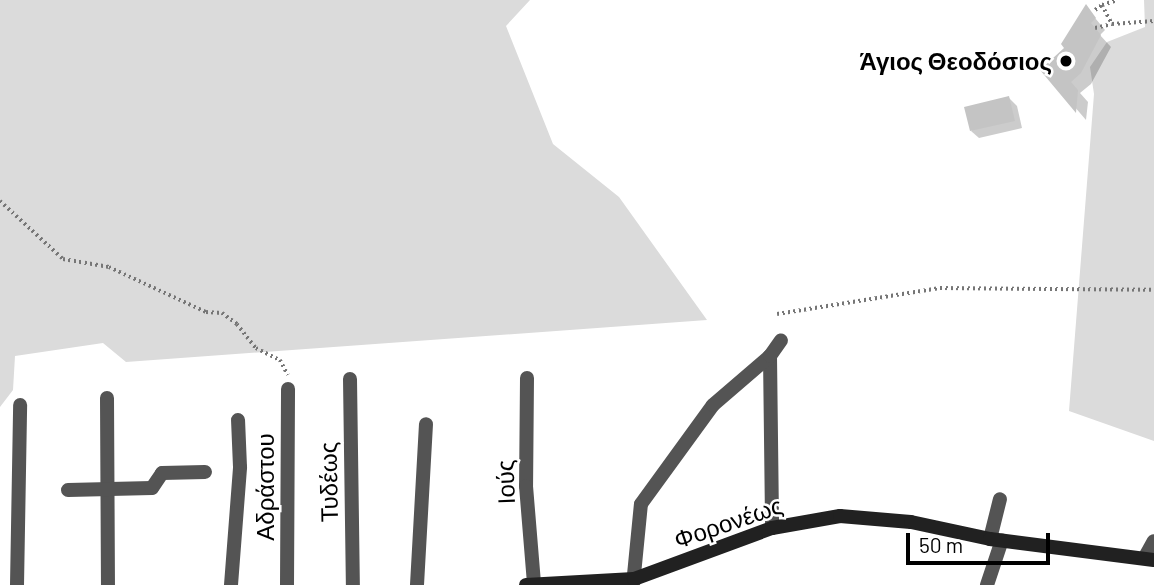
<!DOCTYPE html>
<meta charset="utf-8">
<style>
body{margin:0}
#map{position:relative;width:1154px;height:585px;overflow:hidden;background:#fff;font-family:Barlow,sans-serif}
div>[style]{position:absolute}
.green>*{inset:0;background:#dbdbdb}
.shadow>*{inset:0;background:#0003}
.building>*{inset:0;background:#c4c4c4}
.path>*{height:3.5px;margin-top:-1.75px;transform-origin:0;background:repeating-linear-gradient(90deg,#767676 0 2px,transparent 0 5.5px)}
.street>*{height:14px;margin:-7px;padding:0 7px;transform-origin:7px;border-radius:7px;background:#545454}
.secondary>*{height:14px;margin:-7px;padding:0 7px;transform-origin:7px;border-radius:7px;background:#212121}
.dots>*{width:19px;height:19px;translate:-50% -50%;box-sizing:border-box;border:4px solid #fff;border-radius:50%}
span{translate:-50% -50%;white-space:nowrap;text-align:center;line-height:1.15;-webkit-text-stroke:5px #fff;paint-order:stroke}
.poi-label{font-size:24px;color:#000;font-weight:700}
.right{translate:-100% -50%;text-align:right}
.street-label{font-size:24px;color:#000}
.scale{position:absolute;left:906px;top:533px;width:144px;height:32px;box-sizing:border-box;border:4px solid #000;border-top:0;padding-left:9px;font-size:21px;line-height:24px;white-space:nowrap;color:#000;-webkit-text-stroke:5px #fff;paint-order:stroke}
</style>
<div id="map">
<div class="green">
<i style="clip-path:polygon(0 0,530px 0,506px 26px,553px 144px,619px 197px,707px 320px,126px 362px,103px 343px,15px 356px,13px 390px,0 407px)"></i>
<i style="clip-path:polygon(1144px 0,1154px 0,1154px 441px,1069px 411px,1094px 94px,1090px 67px,1107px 42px,1145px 27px)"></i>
</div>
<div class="shadow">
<i style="clip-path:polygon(1086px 7px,1105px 30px,1100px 35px,1111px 47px,1091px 84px,1080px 93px,1088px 102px,1086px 120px,1043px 70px,1066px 49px)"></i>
<i style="clip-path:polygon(1009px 98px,1017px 106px,1022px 128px,979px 138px,971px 131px)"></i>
</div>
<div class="building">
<i style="clip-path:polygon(1086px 4px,1096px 18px,1091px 23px,1101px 35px,1081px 73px,1071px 82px,1078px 90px,1076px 113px,1040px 70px,1064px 48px,1061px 44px)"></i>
<i style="clip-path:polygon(1009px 96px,1015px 121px,970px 131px,964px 107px)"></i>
</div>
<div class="path">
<i style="left:1102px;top:5px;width:16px;rotate:-18deg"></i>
<i style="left:1095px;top:10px;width:9px;rotate:-36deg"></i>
<i style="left:1102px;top:5px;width:21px;rotate:62deg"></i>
<i style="left:1112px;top:24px;width:42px;rotate:-4.1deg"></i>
<i style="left:1095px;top:28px;width:17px;rotate:-13deg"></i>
<i style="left:0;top:201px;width:86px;rotate:42.6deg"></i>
<i style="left:63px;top:259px;width:47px;rotate:9.9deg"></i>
<i style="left:109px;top:267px;width:107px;rotate:24.9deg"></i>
<i style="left:206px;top:312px;width:16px;rotate:4deg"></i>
<i style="left:222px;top:313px;width:19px;rotate:36deg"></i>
<i style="left:237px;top:324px;width:31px;rotate:52deg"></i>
<i style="left:256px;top:348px;width:27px;rotate:27deg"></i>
<i style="left:280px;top:360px;width:17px;rotate:62deg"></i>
<i style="left:777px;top:314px;width:165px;rotate:-9.1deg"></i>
<i style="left:940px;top:288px;width:214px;rotate:0.5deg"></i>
</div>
<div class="street">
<i style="left:770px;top:356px;width:172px;rotate:89.3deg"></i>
<i style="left:527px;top:378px;width:108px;rotate:90.5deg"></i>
<i style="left:526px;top:486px;width:98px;rotate:85.3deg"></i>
<i style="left:350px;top:379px;width:206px;rotate:89.2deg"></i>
<i style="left:107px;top:398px;width:187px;rotate:89.7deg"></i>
<i style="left:68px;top:490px;width:84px;rotate:-1.4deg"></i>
<i style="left:152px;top:488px;width:18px;rotate:-56deg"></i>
<i style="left:162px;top:473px;width:43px;rotate:-1.3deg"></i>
<i style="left:990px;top:539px;width:41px;rotate:-76deg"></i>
<i style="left:1145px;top:557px;width:18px;rotate:-61deg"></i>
<i style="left:17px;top:585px;width:180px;rotate:-89deg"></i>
<i style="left:231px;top:585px;width:118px;rotate:-85.6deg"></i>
<i style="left:240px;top:467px;width:47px;rotate:-92.4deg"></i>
<i style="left:287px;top:585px;width:196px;rotate:-89.7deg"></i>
<i style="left:417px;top:585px;width:161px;rotate:-86.8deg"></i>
<i style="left:633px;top:585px;width:81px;rotate:-84.4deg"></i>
<i style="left:641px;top:504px;width:122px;rotate:-54deg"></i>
<i style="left:713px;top:405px;width:75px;rotate:-40.7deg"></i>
<i style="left:770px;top:356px;width:19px;rotate:-55deg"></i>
<i style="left:987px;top:585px;width:47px;rotate:-71.6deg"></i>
</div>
<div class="secondary">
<i style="left:526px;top:585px;width:108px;rotate:-3.2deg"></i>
<i style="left:634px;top:579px;width:147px;rotate:-20.3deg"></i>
<i style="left:772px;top:528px;width:69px;rotate:-10deg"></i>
<i style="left:840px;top:516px;width:71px;rotate:4.8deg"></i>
<i style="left:911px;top:522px;width:81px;rotate:12.1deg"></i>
<i style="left:990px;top:539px;width:165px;rotate:7.3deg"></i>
</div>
<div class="dots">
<i style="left:1066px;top:61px;background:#000"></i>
</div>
<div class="poi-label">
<span class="right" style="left:1052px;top:61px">Άγιος Θεοδόσιος</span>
</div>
<div class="street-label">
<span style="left:328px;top:482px;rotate:-91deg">Τυδέως</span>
<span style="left:505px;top:482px;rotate:-92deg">Ιούς</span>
<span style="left:265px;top:487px;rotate:-90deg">Αδράστου</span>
<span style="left:728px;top:522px;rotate:-19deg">Φορονέως</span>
</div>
<div class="scale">50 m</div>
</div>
